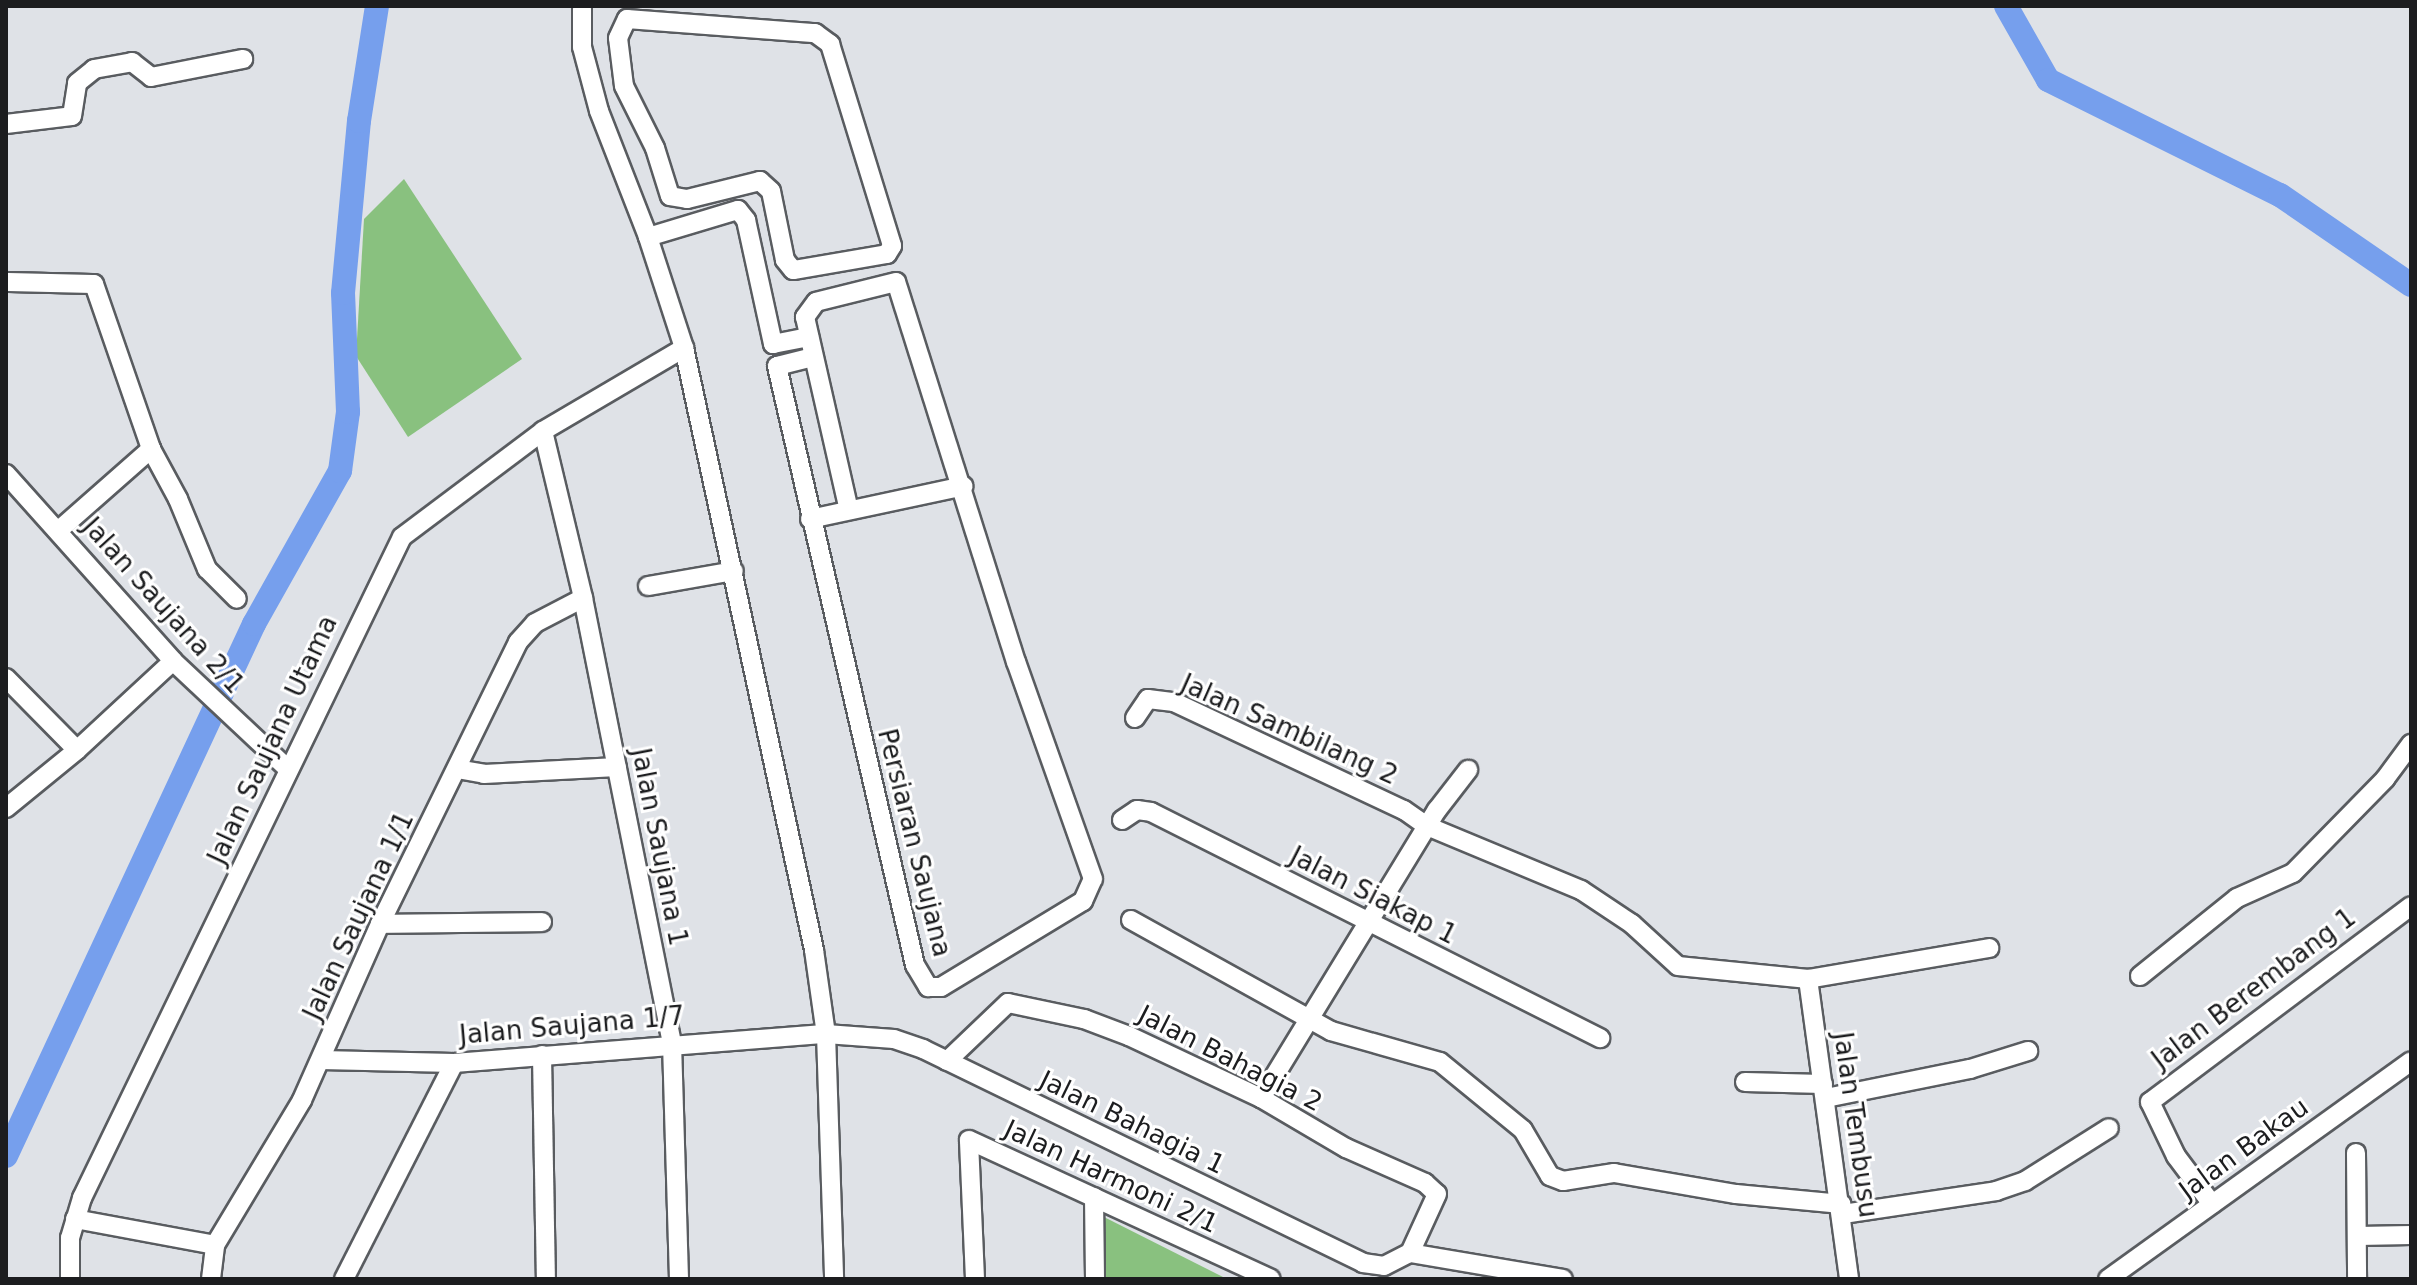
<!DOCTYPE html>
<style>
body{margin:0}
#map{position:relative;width:2417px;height:1285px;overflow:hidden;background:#dfe2e7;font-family:"DejaVu Sans",sans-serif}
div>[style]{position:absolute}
.green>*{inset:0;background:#89c17f}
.river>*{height:24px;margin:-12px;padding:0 12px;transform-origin:12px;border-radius:12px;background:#769fed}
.roads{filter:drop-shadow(2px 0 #595c60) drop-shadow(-2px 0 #595c60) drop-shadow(0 2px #595c60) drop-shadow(0 -2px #595c60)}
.minor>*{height:18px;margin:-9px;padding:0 9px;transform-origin:9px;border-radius:9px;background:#fff}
span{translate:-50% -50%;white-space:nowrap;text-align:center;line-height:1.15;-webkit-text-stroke:6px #fff;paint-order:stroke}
.street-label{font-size:26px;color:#1c1d1f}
.frame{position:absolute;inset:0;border:8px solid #1c1d1f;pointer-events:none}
</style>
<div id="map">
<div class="green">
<i style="clip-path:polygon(404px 179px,522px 359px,408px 437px,356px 356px,364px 219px)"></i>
<i style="clip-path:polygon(1100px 1215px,1227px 1279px,1102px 1279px)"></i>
</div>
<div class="river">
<i style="left:2006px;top:6px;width:85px;rotate:60.4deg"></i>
<i style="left:2048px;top:80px;width:259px;rotate:26.4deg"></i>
<i style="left:2280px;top:195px;width:159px;rotate:34.5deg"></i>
<i style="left:6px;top:1156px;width:587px;rotate:-65.01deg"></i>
<i style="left:254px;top:624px;width:176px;rotate:-60.7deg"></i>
<i style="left:340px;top:471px;width:60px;rotate:-82.3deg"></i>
<i style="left:348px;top:412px;width:119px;rotate:-92.4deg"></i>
<i style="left:343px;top:293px;width:173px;rotate:-84.7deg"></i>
<i style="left:359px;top:121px;width:116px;rotate:-81.1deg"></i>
</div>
<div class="roads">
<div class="minor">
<i style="left:582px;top:9px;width:38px;rotate:90deg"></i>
<i style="left:582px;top:47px;width:66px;rotate:75.1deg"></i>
<i style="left:599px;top:111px;width:135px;rotate:68.7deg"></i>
<i style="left:648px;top:237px;width:117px;rotate:72deg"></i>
<i style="left:684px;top:348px;width:616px;rotate:77.81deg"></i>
<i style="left:814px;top:950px;width:85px;rotate:81.9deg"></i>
<i style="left:826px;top:1034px;width:245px;rotate:88.1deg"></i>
<i style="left:627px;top:19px;width:189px;rotate:4.3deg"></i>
<i style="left:815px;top:33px;width:19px;rotate:36deg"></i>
<i style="left:830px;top:44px;width:211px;rotate:72.9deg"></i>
<i style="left:892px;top:246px;width:9px;rotate:122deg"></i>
<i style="left:887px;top:254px;width:95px;rotate:170.3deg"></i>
<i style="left:793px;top:270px;width:13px;rotate:-129deg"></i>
<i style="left:785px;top:260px;width:70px;rotate:-101.5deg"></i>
<i style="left:771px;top:191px;width:15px;rotate:-138deg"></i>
<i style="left:760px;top:181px;width:75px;rotate:166.1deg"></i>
<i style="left:687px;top:199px;width:17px;rotate:-170deg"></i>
<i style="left:670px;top:196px;width:50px;rotate:-107.4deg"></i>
<i style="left:655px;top:148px;width:69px;rotate:-116.6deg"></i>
<i style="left:624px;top:86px;width:48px;rotate:-97.1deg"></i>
<i style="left:618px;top:38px;width:21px;rotate:-65deg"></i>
<i style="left:6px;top:124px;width:66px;rotate:-6.9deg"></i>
<i style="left:72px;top:116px;width:33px;rotate:-81deg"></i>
<i style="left:77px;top:83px;width:22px;rotate:-39deg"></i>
<i style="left:94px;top:69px;width:39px;rotate:-10deg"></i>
<i style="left:132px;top:62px;width:24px;rotate:38deg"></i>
<i style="left:151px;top:77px;width:94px;rotate:-11.1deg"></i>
<i style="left:648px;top:237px;width:94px;rotate:-16.7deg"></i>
<i style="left:738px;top:210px;width:13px;rotate:51deg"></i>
<i style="left:746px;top:220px;width:127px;rotate:77.7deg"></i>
<i style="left:773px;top:344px;width:37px;rotate:-11deg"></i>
<i style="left:6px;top:282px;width:88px;rotate:1.3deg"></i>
<i style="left:94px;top:284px;width:175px;rotate:70.9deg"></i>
<i style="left:151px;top:449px;width:57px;rotate:61.6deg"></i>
<i style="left:178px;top:499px;width:76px;rotate:67.5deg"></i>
<i style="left:207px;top:569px;width:42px;rotate:45deg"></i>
<i style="left:813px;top:357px;width:37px;rotate:166deg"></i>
<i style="left:777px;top:366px;width:615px;rotate:77.03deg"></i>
<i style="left:915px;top:965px;width:26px;rotate:59deg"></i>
<i style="left:928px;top:987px;width:13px"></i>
<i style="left:941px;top:987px;width:166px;rotate:-31.2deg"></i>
<i style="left:1083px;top:901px;width:24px;rotate:-66deg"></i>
<i style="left:1093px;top:879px;width:230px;rotate:-109.5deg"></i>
<i style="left:1016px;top:662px;width:398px;rotate:-107.5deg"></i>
<i style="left:896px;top:282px;width:82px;rotate:166deg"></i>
<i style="left:816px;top:302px;width:19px;rotate:126deg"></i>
<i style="left:805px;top:317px;width:198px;rotate:77.2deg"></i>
<i style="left:543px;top:431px;width:172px;rotate:76.5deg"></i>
<i style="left:583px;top:598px;width:454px;rotate:78.7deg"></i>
<i style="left:672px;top:1043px;width:236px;rotate:88.3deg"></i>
<i style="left:6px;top:474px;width:251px;rotate:48.2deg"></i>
<i style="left:173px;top:661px;width:156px;rotate:43.2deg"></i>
<i style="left:810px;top:519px;width:157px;rotate:-12.1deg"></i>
<i style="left:59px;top:530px;width:123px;rotate:-41.4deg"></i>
<i style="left:648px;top:586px;width:87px;rotate:-9.9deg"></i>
<i style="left:6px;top:678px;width:101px;rotate:45.4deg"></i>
<i style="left:1135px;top:718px;width:23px;rotate:-56deg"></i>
<i style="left:1148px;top:699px;width:26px;rotate:7deg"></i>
<i style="left:1174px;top:702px;width:254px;rotate:25.2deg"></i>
<i style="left:1404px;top:810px;width:28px;rotate:35deg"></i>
<i style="left:1427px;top:826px;width:167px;rotate:22.6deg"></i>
<i style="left:1581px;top:890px;width:61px;rotate:33.7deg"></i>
<i style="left:1632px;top:924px;width:62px;rotate:42.4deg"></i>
<i style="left:1678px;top:966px;width:131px;rotate:5.7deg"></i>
<i style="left:1808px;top:979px;width:184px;rotate:-9.7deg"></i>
<i style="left:457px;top:769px;width:27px;rotate:10deg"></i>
<i style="left:484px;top:774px;width:133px;rotate:-3deg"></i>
<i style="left:6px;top:808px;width:92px;rotate:-39.2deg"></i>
<i style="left:77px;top:750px;width:131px;rotate:-42.8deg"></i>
<i style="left:1122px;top:820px;width:18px;rotate:-34deg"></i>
<i style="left:1137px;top:810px;width:14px;rotate:8deg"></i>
<i style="left:1151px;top:812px;width:503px;rotate:26.72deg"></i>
<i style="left:1131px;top:920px;width:229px;rotate:29deg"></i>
<i style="left:1331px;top:1031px;width:113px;rotate:15.9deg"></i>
<i style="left:1440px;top:1062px;width:107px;rotate:39.3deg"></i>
<i style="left:1523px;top:1130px;width:53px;rotate:59.6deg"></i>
<i style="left:1550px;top:1176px;width:14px;rotate:21deg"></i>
<i style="left:1563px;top:1181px;width:52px;rotate:-8.9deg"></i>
<i style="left:1614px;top:1173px;width:124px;rotate:9.8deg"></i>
<i style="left:1736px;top:1194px;width:106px;rotate:5.4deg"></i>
<i style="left:380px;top:924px;width:162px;rotate:-0.7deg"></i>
<i style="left:2140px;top:976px;width:124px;rotate:-38.8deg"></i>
<i style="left:2237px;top:898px;width:61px;rotate:-24.1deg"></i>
<i style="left:2293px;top:873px;width:132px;rotate:-45.6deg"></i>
<i style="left:2385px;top:779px;width:44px;rotate:-53.4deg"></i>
<i style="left:1808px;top:979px;width:303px;rotate:82.2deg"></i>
<i style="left:542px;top:1055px;width:224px;rotate:89deg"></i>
<i style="left:321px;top:1060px;width:133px;rotate:1.3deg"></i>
<i style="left:454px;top:1063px;width:373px;rotate:-4.5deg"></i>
<i style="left:826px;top:1034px;width:68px;rotate:4.2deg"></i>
<i style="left:894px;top:1039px;width:31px;rotate:19deg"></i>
<i style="left:923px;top:1049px;width:489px;rotate:25.9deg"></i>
<i style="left:1363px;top:1263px;width:21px;rotate:8deg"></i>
<i style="left:1384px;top:1266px;width:29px;rotate:-27deg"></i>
<i style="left:947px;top:1061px;width:84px;rotate:-43.6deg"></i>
<i style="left:1008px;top:1003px;width:78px;rotate:11.9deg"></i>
<i style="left:1084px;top:1019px;width:48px;rotate:20.7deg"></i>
<i style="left:1129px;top:1036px;width:146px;rotate:25.2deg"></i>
<i style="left:1261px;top:1098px;width:99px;rotate:30.5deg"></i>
<i style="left:1346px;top:1148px;width:86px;rotate:23.9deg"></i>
<i style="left:1425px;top:1183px;width:16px;rotate:43deg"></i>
<i style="left:1437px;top:1194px;width:65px;rotate:114.6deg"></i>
<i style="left:1745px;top:1082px;width:78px;rotate:1.5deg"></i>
<i style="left:1261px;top:1098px;width:338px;rotate:-58.6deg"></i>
<i style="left:1437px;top:810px;width:51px;rotate:-52.2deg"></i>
<i style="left:1826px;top:1098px;width:147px;rotate:-11.4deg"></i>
<i style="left:1970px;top:1069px;width:61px;rotate:-17.2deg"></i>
<i style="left:2356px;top:1153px;width:126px;rotate:89.5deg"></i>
<i style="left:1094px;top:1197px;width:82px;rotate:89.3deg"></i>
<i style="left:2212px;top:1204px;width:60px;rotate:-126.9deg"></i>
<i style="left:2176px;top:1156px;width:60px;rotate:-115.7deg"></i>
<i style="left:2150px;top:1102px;width:326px;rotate:-36.9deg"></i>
<i style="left:1843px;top:1214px;width:155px;rotate:-8.5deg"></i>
<i style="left:1996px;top:1191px;width:31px;rotate:-19deg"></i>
<i style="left:2025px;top:1181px;width:99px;rotate:-32.2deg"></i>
<i style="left:75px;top:1219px;width:142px;rotate:10.5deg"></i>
<i style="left:2358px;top:1236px;width:53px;rotate:-1.1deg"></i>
<i style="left:1410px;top:1253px;width:155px;rotate:9.6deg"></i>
<i style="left:70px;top:1279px;width:41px;rotate:-90deg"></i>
<i style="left:70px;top:1238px;width:42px;rotate:-73.3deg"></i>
<i style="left:82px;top:1198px;width:734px;rotate:-64.17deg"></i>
<i style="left:402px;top:537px;width:176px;rotate:-36.9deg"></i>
<i style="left:543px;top:431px;width:164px;rotate:-30.5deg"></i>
<i style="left:211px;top:1279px;width:34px;rotate:-83deg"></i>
<i style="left:215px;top:1245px;width:169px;rotate:-59deg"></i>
<i style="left:302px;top:1100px;width:193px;rotate:-66.1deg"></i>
<i style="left:380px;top:924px;width:314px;rotate:-63.9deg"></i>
<i style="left:518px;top:642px;width:25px;rotate:-48deg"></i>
<i style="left:535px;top:623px;width:54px;rotate:-27.5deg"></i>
<i style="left:344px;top:1279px;width:242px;rotate:-63deg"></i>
<i style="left:975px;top:1279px;width:139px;rotate:-92.5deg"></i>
<i style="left:969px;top:1140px;width:332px;rotate:24.7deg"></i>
<i style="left:2108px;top:1279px;width:373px;rotate:-35.7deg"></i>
</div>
</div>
<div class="street-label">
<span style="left:163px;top:606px;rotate:48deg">Jalan Saujana 2/1</span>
<span style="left:1289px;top:730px;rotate:24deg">Jalan Sambilang 2</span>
<span style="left:273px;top:740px;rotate:-65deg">Jalan Saujana Utama</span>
<span style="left:914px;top:843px;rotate:76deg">Persiaran Saujana</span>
<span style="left:659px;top:847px;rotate:79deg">Jalan Saujana 1</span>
<span style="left:1373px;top:896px;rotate:27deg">Jalan Siakap 1</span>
<span style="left:359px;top:916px;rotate:-65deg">Jalan Saujana 1/1</span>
<span style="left:2254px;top:989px;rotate:-37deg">Jalan Berembang 1</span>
<span style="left:572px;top:1026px;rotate:-5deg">Jalan Saujana 1/7</span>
<span style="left:1230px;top:1059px;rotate:27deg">Jalan Bahagia 2</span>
<span style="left:1132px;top:1123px;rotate:26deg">Jalan Bahagia 1</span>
<span style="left:1855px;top:1125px;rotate:82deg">Jalan Tembusu</span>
<span style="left:2244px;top:1149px;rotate:-36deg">Jalan Bakau</span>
<span style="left:1111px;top:1177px;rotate:25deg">Jalan Harmoni 2/1</span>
</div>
<div class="frame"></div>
</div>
